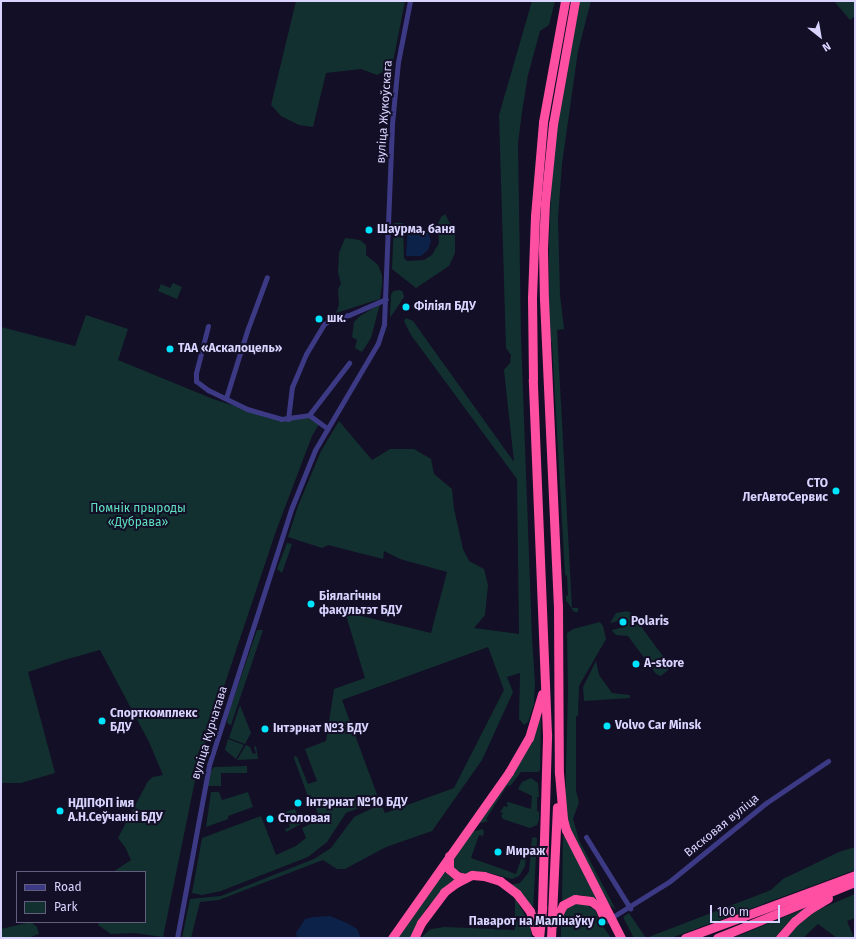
<!DOCTYPE html>
<meta charset="utf-8">
<style>
body{margin:0}
#map{position:relative;width:856px;height:939px;overflow:hidden;background:#130f26;font-family:"Fira Sans",sans-serif}
div>[style]{position:absolute}
.green>*{inset:0;background:#12302f}
.water>*{inset:0;background:#0c2248}
.street>*{height:5px;margin:-2.5px;padding:0 2.5px;transform-origin:2.5px;border-radius:2.5px;background:#3d3a85}
.highway>*{height:9px;margin:-4.5px;padding:0 4.5px;transform-origin:4.5px;border-radius:4.5px;background:#ff4fa3}
.dots>*{width:11px;height:11px;translate:-50% -50%;box-sizing:border-box;border:2px solid #130f26;border-radius:50%}
span{translate:-50% -50%;white-space:nowrap;text-align:center;line-height:1.15;-webkit-text-stroke:4px #130f26;paint-order:stroke}
.street-label{font-size:12px;color:#d9d4ff}
.poi-label{font-size:12px;color:#d9d4ff;font-weight:700}
.left{translate:0 -50%;text-align:left}
.right{translate:-100% -50%;text-align:right}
.park-label{font-size:12px;color:#5fe0c0}
.frame{position:absolute;inset:0;border:2px solid #d9d4ff;pointer-events:none}
.legend{position:absolute;left:16px;top:871px;width:130px;height:52px;box-sizing:border-box;background:#130f26;border:1px solid #625e7d;margin:0;padding:5px 7px;list-style:none;font-size:12px;color:#d9d4ff}
.legend li{display:flex;align-items:center;gap:8px;height:20px}
.legend b{width:20px;border:1px solid #625e7d}
.north{position:absolute;left:800px;top:16px;width:40px;height:40px;-webkit-text-stroke:3px #130f26;paint-order:stroke;rotate:149deg;font-size:11px;font-weight:700;line-height:16px;text-align:center;color:#d9d4ff}
.north::after{content:'';display:block;margin:auto;width:14px;height:18px;background:#d9d4ff;clip-path:polygon(50% 0,100% 100%,50% 72%,0 100%)}
.scale{position:absolute;left:710px;top:905px;width:70px;height:18px;box-sizing:border-box;border:2px solid #d9d4ff;border-top:0;padding-left:5px;font-size:12px;line-height:14px;white-space:nowrap;color:#d9d4ff;-webkit-text-stroke:3px #130f26;paint-order:stroke}
</style>
<div id="map">
<div class="green">
<i style="clip-path:polygon(296px 1px,405px 1px,392px 67px,377px 75px,361px 69px,326px 73px,313px 127px,299px 125px,281px 116px,271px 105px)"></i>
<i style="clip-path:polygon(532px 1px,555px 1px,549px 25px,540px 31px,528px 75px,522px 112px,518px 143px,521px 336px,532px 638px,535px 683px,534px 704px,528px 722px,524px 725px,519px 719px,520px 673px,507px 677px,513px 692px,482px 760px,432px 831px,386px 847px,345px 869px,337px 869px,323px 860px,219px 900px,200px 902px,191px 938px,182px 938px,190px 899px,221px 896px,314px 859px,331px 848px,354px 817px,381px 804px,385px 813px,454px 788px,504px 690px,488px 647px,342px 700px,379px 800px,346px 813px,327px 842px,308px 857px,221px 891px,202px 895px,192px 893px,202px 838px,261px 816px,276px 855px,296px 846px,306px 838px,302px 828px,320px 819px,312px 798px,307px 794px,294px 758px,295px 756px,297px 757px,308px 784px,317px 781px,305px 749px,326px 741px,334px 689px,365px 678px,345px 612px,431px 633px,447px 572px,400px 559px,384px 551px,383px 559px,328px 545px,322px 548px,288px 537px,298px 506px,321px 451px,339px 421px,372px 460px,390px 449px,414px 449px,431px 459px,434px 474px,452px 489px,454px 509px,463px 549px,469px 561px,484px 569px,488px 585px,485px 615px,474px 628px,519px 634px,517px 479px,411px 335px,404px 321px,406px 318px,413px 321px,514px 462px,504px 370px,510px 363px,511px 355px,506px 348px,499px 115px)"></i>
<i style="clip-path:polygon(579px 1px,591px 1px,578px 51px,562px 164px,558px 218px,560px 295px,564px 329px,557px 330px,572px 608px,578px 608px,578px 612px,574px 612px,566px 600px,566px 596px,568px 595px,567px 576px,565px 575px,552px 343px,549px 338px,549px 243px,553px 150px)"></i>
<i style="clip-path:polygon(834px 1px,855px 1px,855px 16px,850px 20px)"></i>
<i style="clip-path:polygon(445px 214px,455px 233px,455px 253px,449px 266px,416px 288px,392px 269px,394px 223px,403px 223px,404px 258px,407px 261px,424px 260px,432px 255px,439px 243px,438px 224px,441px 217px)"></i>
<i style="clip-path:polygon(345px 238px,360px 240px,366px 245px,366px 255px,378px 265px,382px 275px,382px 284px,380px 299px,336px 313px,339px 305px,338px 289px,341px 284px,338px 272px,339px 253px)"></i>
<i style="clip-path:polygon(173px 283px,182px 287px,177px 299px,158px 291px,161px 284px,170px 288px)"></i>
<i style="clip-path:polygon(400px 290px,403px 292px,404px 297px,390px 318px,391px 295px,393px 291px)"></i>
<i style="clip-path:polygon(380px 304px,371px 338px,362px 352px,355px 348px,357px 340px,352px 337px,354px 322px,360px 316px)"></i>
<i style="clip-path:polygon(86px 315px,128px 329px,118px 360px,213px 399px,279px 420px,308px 416px,319px 424px,312px 436px,276px 531px,199px 761px,163px 937px,135px 933px,111px 934px,98px 925px,99px 922px,145px 922px,145px 872px,113px 872px,131px 860px,125px 847px,118px 838px,148px 781px,153px 777px,163px 775px,149px 742px,100px 650px,64px 660px,28px 672px,55px 773px,21px 783px,1px 783px,1px 327px,75px 346px)"></i>
<i style="clip-path:polygon(287px 543px,292px 544px,282px 573px,277px 569px)"></i>
<i style="clip-path:polygon(627px 611px,631px 613px,668px 663px,668px 670px,661px 676px,656px 674px,628px 636px,616px 635px,613px 632px,612px 630px,624px 627px,622px 620px,610px 623px,616px 613px)"></i>
<i style="clip-path:polygon(600px 622px,603px 626px,606px 639px,579px 686px,578px 716px,576px 716px,576px 791px,579px 802px,573px 819px,579px 840px,616px 910px,609px 904px,570px 830px,565px 808px,568px 690px,567px 633px,573px 629px)"></i>
<i style="clip-path:polygon(257px 630px,263px 630px,231px 725px,227px 723px,228px 715px)"></i>
<i style="clip-path:polygon(596px 661px,599px 675px,612px 693px,630px 695px,630px 698px,584px 701px,583px 687px)"></i>
<i style="clip-path:polygon(240px 705px,251px 733px,245px 744px,229px 738px)"></i>
<i style="clip-path:polygon(539px 717px,541px 718px,540px 770px,538px 772px,521px 772px,511px 785px,507px 786px,486px 819px,488px 821px,477px 824px)"></i>
<i style="clip-path:polygon(228px 739px,244px 745px,236px 759px,225px 750px)"></i>
<i style="clip-path:polygon(246px 745px,250px 747px,253px 754px,256px 753px,254px 747px,256px 746px,258px 759px,237px 760px)"></i>
<i style="clip-path:polygon(247px 766px,247px 773px,221px 773px,221px 786px,207px 786px,210px 772px,214px 767px)"></i>
<i style="clip-path:polygon(531px 778px,538px 783px,539px 797px,537px 797px,537px 811px,539px 812px,539px 820px,537px 825px,530px 828px,503px 819px,501px 816px,503px 813px,500px 812px,504px 806px,507px 807px,508px 805px,506px 803px,508px 802px,531px 809px,532px 796px,518px 789px,522px 782px)"></i>
<i style="clip-path:polygon(211px 792px,219px 792px,222px 800px,248px 792px,253px 807px,228px 816px,228px 819px,206px 827px)"></i>
<i style="clip-path:polygon(295px 809px,301px 824px,286px 832px,285px 829px,290px 827px,285px 812px)"></i>
<i style="clip-path:polygon(483px 829px,484px 832px,483px 836px,479px 835px,471px 858px,516px 874px,522px 856px,524px 855px,526px 857px,525px 866px,519px 876px,512px 879px,486px 872px,464px 874px,453px 868px,452px 862px,471px 832px)"></i>
<i style="clip-path:polygon(563px 836px,565px 836px,602px 907px,593px 899px,582px 895px,576px 895px,562px 901px)"></i>
<i style="clip-path:polygon(535px 837px,537px 839px,533px 909px,510px 885px,520px 883px,529px 872px,532px 838px)"></i>
<i style="clip-path:polygon(855px 847px,855px 870px,671px 938px,634px 938px,623px 917px,629px 913px,646px 938px,771px 890px,783px 879px,839px 852px)"></i>
<i style="clip-path:polygon(444px 871px,455px 880px,427px 907px,411px 938px,395px 938px)"></i>
<i style="clip-path:polygon(855px 894px,855px 918px,847px 921px,854px 938px,837px 938px,818px 924px,803px 938px,785px 938px,793px 929px,815px 911px)"></i>
<i style="clip-path:polygon(515px 898px,530px 924px,532px 938px,420px 938px,431px 929px,444px 927px,515px 930px)"></i>
<i style="clip-path:polygon(582px 901px,596px 911px,600px 926px,602px 925px,611px 938px,561px 938px,561px 920px,567px 906px)"></i>
<i style="clip-path:polygon(806px 908px,785px 926px,775px 938px,733px 938px)"></i>
<i style="clip-path:polygon(31px 922px,37px 927px,39px 934px,28px 938px,1px 938px,1px 929px)"></i>
</div>
<div class="water">
<i style="clip-path:polygon(417px 227px,428px 233px,431px 241px,428px 250px,421px 256px,406px 256px,408px 228px)"></i>
<i style="clip-path:polygon(330px 916px,347px 923px,357px 929px,361px 938px,297px 937px,296px 933px,305px 919px,313px 917px)"></i>
</div>
<div class="street">
<i style="left:208px;top:326px;width:49px;rotate:104.3deg"></i>
<i style="left:196px;top:373px;width:8px;rotate:90deg"></i>
<i style="left:196px;top:381px;width:15px;rotate:37deg"></i>
<i style="left:208px;top:390px;width:43px;rotate:26deg"></i>
<i style="left:247px;top:409px;width:35px;rotate:16deg"></i>
<i style="left:281px;top:419px;width:28px;rotate:-8deg"></i>
<i style="left:309px;top:415px;width:22px;rotate:36deg"></i>
<i style="left:226px;top:398px;width:73px;rotate:-72.6deg"></i>
<i style="left:248px;top:328px;width:54px;rotate:-69.6deg"></i>
<i style="left:309px;top:415px;width:66px;rotate:-52.4deg"></i>
<i style="left:288px;top:419px;width:32px;rotate:-83deg"></i>
<i style="left:292px;top:387px;width:36px;rotate:-67deg"></i>
<i style="left:306px;top:354px;width:35px;rotate:-59deg"></i>
<i style="left:324px;top:324px;width:11px;rotate:-34deg"></i>
<i style="left:333px;top:318px;width:16px;rotate:-11deg"></i>
<i style="left:349px;top:315px;width:40px;rotate:-23.4deg"></i>
<i style="left:586px;top:837px;width:84px;rotate:58.2deg"></i>
<i style="left:606px;top:921px;width:75px;rotate:-32deg"></i>
<i style="left:670px;top:881px;width:124px;rotate:-39.1deg"></i>
<i style="left:766px;top:803px;width:75px;rotate:-34.1deg"></i>
<i style="left:177px;top:938px;width:176px;rotate:-79.5deg"></i>
<i style="left:209px;top:765px;width:271px;rotate:-72.2deg"></i>
<i style="left:292px;top:507px;width:61px;rotate:-68deg"></i>
<i style="left:315px;top:450px;width:124px;rotate:-59.5deg"></i>
<i style="left:378px;top:343px;width:20px;rotate:-72deg"></i>
<i style="left:384px;top:324px;width:200px;rotate:-87.7deg"></i>
<i style="left:392px;top:124px;width:62px;rotate:-84.5deg"></i>
<i style="left:398px;top:62px;width:62px;rotate:-78.9deg"></i>
</div>
<div class="highway">
<i style="left:575px;top:1px;width:125px;rotate:100.1deg"></i>
<i style="left:553px;top:124px;width:79px;rotate:95.8deg"></i>
<i style="left:545px;top:203px;width:46px;rotate:92.5deg"></i>
<i style="left:543px;top:249px;width:50px;rotate:88.9deg"></i>
<i style="left:544px;top:299px;width:307px;rotate:87.4deg"></i>
<i style="left:558px;top:606px;width:167px;rotate:89.7deg"></i>
<i style="left:559px;top:773px;width:46px;rotate:85deg"></i>
<i style="left:563px;top:819px;width:11px;rotate:75deg"></i>
<i style="left:566px;top:830px;width:121px;rotate:63deg"></i>
<i style="left:449px;top:856px;width:13px;rotate:90deg"></i>
<i style="left:449px;top:869px;width:11px;rotate:41deg"></i>
<i style="left:457px;top:876px;width:8px;rotate:14deg"></i>
<i style="left:553px;top:924px;width:21px;rotate:-62deg"></i>
<i style="left:563px;top:905px;width:13px;rotate:-27deg"></i>
<i style="left:575px;top:899px;width:16px;rotate:7deg"></i>
<i style="left:591px;top:901px;width:10px;rotate:37deg"></i>
<i style="left:599px;top:907px;width:10px;rotate:66deg"></i>
<i style="left:392px;top:938px;width:203px;rotate:-54.8deg"></i>
<i style="left:509px;top:772px;width:39px;rotate:-60deg"></i>
<i style="left:529px;top:738px;width:46px;rotate:-73.5deg"></i>
<i style="left:414px;top:938px;width:17px;rotate:-65deg"></i>
<i style="left:421px;top:923px;width:39px;rotate:-53deg"></i>
<i style="left:444px;top:892px;width:15px;rotate:-37deg"></i>
<i style="left:456px;top:883px;width:18px;rotate:-27deg"></i>
<i style="left:472px;top:875px;width:12px;rotate:5deg"></i>
<i style="left:484px;top:876px;width:17px;rotate:17deg"></i>
<i style="left:500px;top:881px;width:21px;rotate:37deg"></i>
<i style="left:517px;top:894px;width:21px;rotate:53deg"></i>
<i style="left:530px;top:911px;width:22px;rotate:74deg"></i>
<i style="left:539px;top:938px;width:31px;rotate:-84deg"></i>
<i style="left:542px;top:907px;width:173px;rotate:-88.3deg"></i>
<i style="left:547px;top:734px;width:355px;rotate:-92.3deg"></i>
<i style="left:533px;top:379px;width:81px;rotate:-90.7deg"></i>
<i style="left:532px;top:298px;width:82px;rotate:-87.9deg"></i>
<i style="left:535px;top:216px;width:94px;rotate:-85.1deg"></i>
<i style="left:543px;top:122px;width:123px;rotate:-79.7deg"></i>
<i style="left:551px;top:938px;width:131px;rotate:-87.4deg"></i>
<i style="left:685px;top:938px;width:181px;rotate:-20.3deg"></i>
<i style="left:717px;top:938px;width:149px;rotate:-22.1deg"></i>
<i style="left:780px;top:938px;width:23px;rotate:-49deg"></i>
<i style="left:795px;top:921px;width:19px;rotate:-39deg"></i>
<i style="left:810px;top:909px;width:21px;rotate:-31deg"></i>
</div>
<div class="dots">
<i style="left:369px;top:230px;background:#00e5ff"></i>
<i style="left:406px;top:307px;background:#00e5ff"></i>
<i style="left:319px;top:319px;background:#00e5ff"></i>
<i style="left:170px;top:349px;background:#00e5ff"></i>
<i style="left:836px;top:491px;background:#00e5ff"></i>
<i style="left:311px;top:604px;background:#00e5ff"></i>
<i style="left:623px;top:622px;background:#00e5ff"></i>
<i style="left:636px;top:664px;background:#00e5ff"></i>
<i style="left:102px;top:721px;background:#00e5ff"></i>
<i style="left:607px;top:726px;background:#00e5ff"></i>
<i style="left:265px;top:729px;background:#00e5ff"></i>
<i style="left:298px;top:803px;background:#00e5ff"></i>
<i style="left:60px;top:811px;background:#00e5ff"></i>
<i style="left:270px;top:819px;background:#00e5ff"></i>
<i style="left:498px;top:852px;background:#00e5ff"></i>
<i style="left:602px;top:922px;background:#00e5ff"></i>
</div>
<div class="street-label">
<span style="left:385px;top:112px;rotate:-86deg">вуліца Жукоўскага</span>
<span style="left:210px;top:733px;rotate:-73deg">вуліца Курчатава</span>
<span style="left:722px;top:826px;rotate:-39deg">Вясковая вуліца</span>
</div>
<div class="poi-label">
<span class="left" style="left:377px;top:230px">Шаурма, баня</span>
<span class="left" style="left:414px;top:307px">Філіял БДУ</span>
<span class="left" style="left:327px;top:319px">шк.</span>
<span class="left" style="left:178px;top:349px">ТАА «Аскалоцель»</span>
<span class="right" style="left:828px;top:491px">СТО<br>ЛегАвтоСервис</span>
<span class="left" style="left:319px;top:604px">Біялагічны<br>факультэт БДУ</span>
<span class="left" style="left:631px;top:622px">Polaris</span>
<span class="left" style="left:644px;top:664px">А-store</span>
<span class="left" style="left:110px;top:721px">Спорткомплекс<br>БДУ</span>
<span class="left" style="left:615px;top:726px">Volvo Car Minsk</span>
<span class="left" style="left:273px;top:729px">Інтэрнат №3 БДУ</span>
<span class="left" style="left:306px;top:803px">Інтэрнат №10 БДУ</span>
<span class="left" style="left:68px;top:811px">НДІПФП імя<br>А.Н.Сеўчанкі БДУ</span>
<span class="left" style="left:278px;top:819px">Столовая</span>
<span class="left" style="left:506px;top:852px">Мираж</span>
<span class="right" style="left:594px;top:922px">Паварот на Малінаўку</span>
</div>
<div class="park-label">
<span style="left:138px;top:516px">Помнік прыроды<br>«Дубрава»</span>
</div>
<div class="frame"></div>
<ul class="legend">
<li><b style="height:5px;background:#3d3a85"></b>Road</li>
<li><b style="height:11px;background:#12302f"></b>Park</li>
</ul>
<div class="north">N</div>
<div class="scale">100 m</div>
</div>
